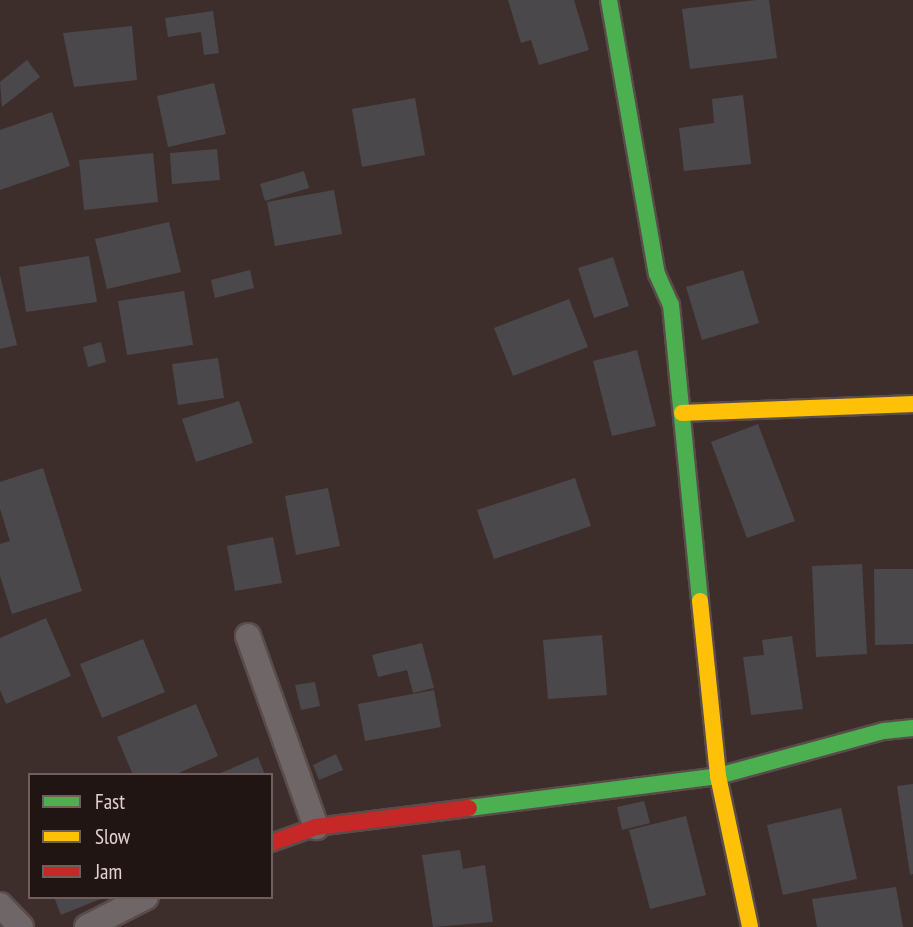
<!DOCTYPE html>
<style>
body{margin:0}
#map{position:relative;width:913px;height:927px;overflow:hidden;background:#3d2e2c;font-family:"PT Sans Narrow",sans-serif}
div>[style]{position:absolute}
.building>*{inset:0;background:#4b484b}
.roads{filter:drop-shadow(2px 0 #594c4b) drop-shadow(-2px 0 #594c4b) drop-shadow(0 2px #594c4b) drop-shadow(0 -2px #594c4b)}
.street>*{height:24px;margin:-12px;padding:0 12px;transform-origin:12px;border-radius:12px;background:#6f6767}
.fast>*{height:16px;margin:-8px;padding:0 8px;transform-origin:8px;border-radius:8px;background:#4caf50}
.slow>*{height:16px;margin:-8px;padding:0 8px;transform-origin:8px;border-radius:8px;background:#ffc107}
.jam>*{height:16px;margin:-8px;padding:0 8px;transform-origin:8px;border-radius:8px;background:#c62828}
span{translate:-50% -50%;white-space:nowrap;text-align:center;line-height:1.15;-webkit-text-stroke:7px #211514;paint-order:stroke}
.legend{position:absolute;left:28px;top:773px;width:245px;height:126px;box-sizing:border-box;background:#211514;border:2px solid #6e5f5e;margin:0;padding:9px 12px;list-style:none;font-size:21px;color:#e2cfce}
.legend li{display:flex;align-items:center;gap:14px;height:35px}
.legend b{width:35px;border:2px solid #6e5f5e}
</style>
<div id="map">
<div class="building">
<i style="clip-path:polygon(508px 0,574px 0,589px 50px,539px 65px,531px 40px,521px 43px)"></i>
<i style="clip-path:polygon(756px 0,769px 0,777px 58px,690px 69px,682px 9px)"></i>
<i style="clip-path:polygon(213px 11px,219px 53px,204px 55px,201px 32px,168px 37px,165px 18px)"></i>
<i style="clip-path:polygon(132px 26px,137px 80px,74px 87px,63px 33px)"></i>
<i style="clip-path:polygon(27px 60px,40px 77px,2px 107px,0 82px)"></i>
<i style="clip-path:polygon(214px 83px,226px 134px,168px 147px,157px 96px)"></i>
<i style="clip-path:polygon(743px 95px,751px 164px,684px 171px,679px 128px,714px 123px,712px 99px)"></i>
<i style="clip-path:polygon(415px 98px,425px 155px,362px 167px,352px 109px)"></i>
<i style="clip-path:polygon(52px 112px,70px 166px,0 190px,0 130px)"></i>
<i style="clip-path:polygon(217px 149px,220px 180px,172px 184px,170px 153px)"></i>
<i style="clip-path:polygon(153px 153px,158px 202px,84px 210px,79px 160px)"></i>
<i style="clip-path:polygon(304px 171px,309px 188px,265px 201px,260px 184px)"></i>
<i style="clip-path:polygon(334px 190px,342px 234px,275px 246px,267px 202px)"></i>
<i style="clip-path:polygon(169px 222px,181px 272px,107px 289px,95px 239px)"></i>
<i style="clip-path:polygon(89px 256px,97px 302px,26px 312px,19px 267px)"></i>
<i style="clip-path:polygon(613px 257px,629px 306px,594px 318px,578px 268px)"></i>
<i style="clip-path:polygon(250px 270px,254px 288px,215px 298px,211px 280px)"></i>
<i style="clip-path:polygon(743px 270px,759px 323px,702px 340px,686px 287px)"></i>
<i style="clip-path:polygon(0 275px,17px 345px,0 349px)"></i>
<i style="clip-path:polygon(184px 291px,193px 345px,127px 355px,118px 301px)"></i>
<i style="clip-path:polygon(569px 299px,588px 347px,513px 376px,494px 328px)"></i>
<i style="clip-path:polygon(101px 342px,106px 362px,88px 367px,83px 347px)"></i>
<i style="clip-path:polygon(637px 350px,656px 426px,612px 436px,593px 361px)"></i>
<i style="clip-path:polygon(218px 358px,224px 398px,178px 405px,172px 364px)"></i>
<i style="clip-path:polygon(239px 401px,253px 443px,196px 462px,182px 419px)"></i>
<i style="clip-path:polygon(758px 424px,795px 521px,747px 538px,711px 442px)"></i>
<i style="clip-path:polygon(43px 468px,82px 591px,12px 614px,0 576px,0 544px,10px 541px,0 509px,0 482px)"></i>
<i style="clip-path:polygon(575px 478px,591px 526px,494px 559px,477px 510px)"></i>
<i style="clip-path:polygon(328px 488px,340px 546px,296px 555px,285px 496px)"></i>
<i style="clip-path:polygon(273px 537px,282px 583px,235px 591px,227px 546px)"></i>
<i style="clip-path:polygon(862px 564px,867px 654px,816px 657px,812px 566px)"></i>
<i style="clip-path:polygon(874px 569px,913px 569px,913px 644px,875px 645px)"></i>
<i style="clip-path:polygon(46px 618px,71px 676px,6px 704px,0 690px,0 638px)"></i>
<i style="clip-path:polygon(602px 635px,607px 695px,548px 699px,543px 640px)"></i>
<i style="clip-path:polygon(792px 636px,803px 709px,751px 715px,743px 657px,764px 655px,762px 640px)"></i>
<i style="clip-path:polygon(143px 639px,165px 692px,102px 718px,80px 664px)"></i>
<i style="clip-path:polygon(422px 643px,434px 688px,413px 693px,407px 670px,378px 677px,372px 655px)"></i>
<i style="clip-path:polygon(315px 682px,320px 706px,301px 710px,295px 685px)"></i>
<i style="clip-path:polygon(434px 690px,441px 727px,365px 741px,358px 704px)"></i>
<i style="clip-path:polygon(196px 704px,218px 756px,174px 775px,133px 775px,117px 737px)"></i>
<i style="clip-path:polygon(336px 754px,343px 770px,319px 780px,313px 765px)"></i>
<i style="clip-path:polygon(258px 757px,265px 775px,216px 775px)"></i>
<i style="clip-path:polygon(913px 784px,913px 874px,910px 875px,897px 786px)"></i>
<i style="clip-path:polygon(644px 801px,650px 823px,622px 830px,617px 807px)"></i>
<i style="clip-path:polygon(841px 808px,857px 879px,783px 895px,767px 825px)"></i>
<i style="clip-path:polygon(686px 816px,706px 895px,650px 909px,629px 830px)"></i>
<i style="clip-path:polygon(460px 850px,463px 869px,485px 865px,493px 922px,433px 927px,422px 855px)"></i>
<i style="clip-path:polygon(896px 887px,903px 927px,817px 927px,812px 899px)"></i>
<i style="clip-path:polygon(54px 897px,105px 897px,61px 915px)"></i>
</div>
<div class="roads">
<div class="street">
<i style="left:248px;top:636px;width:203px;rotate:70.4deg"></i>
<i style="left:0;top:905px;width:30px;rotate:46deg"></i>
<i style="left:87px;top:927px;width:66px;rotate:-27deg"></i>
</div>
<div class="fast">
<i style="left:609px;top:0;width:278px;rotate:80.1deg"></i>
<i style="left:657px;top:274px;width:34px;rotate:66deg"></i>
<i style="left:671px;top:305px;width:297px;rotate:84.4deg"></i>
<i style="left:469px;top:808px;width:251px;rotate:-7.3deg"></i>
<i style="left:718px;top:776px;width:172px;rotate:-15.2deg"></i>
<i style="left:884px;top:731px;width:29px;rotate:-6deg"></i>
</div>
<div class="slow">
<i style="left:682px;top:413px;width:231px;rotate:-2.2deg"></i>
<i style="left:700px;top:601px;width:176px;rotate:84.1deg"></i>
<i style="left:718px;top:776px;width:154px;rotate:78deg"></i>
</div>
<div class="jam">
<i style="left:271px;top:843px;width:48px;rotate:-19.6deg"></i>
<i style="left:316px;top:827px;width:154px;rotate:-7.1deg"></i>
</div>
</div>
<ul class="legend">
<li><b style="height:9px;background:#4caf50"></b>Fast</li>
<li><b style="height:9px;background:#ffc107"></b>Slow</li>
<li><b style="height:9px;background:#c62828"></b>Jam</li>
</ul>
</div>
